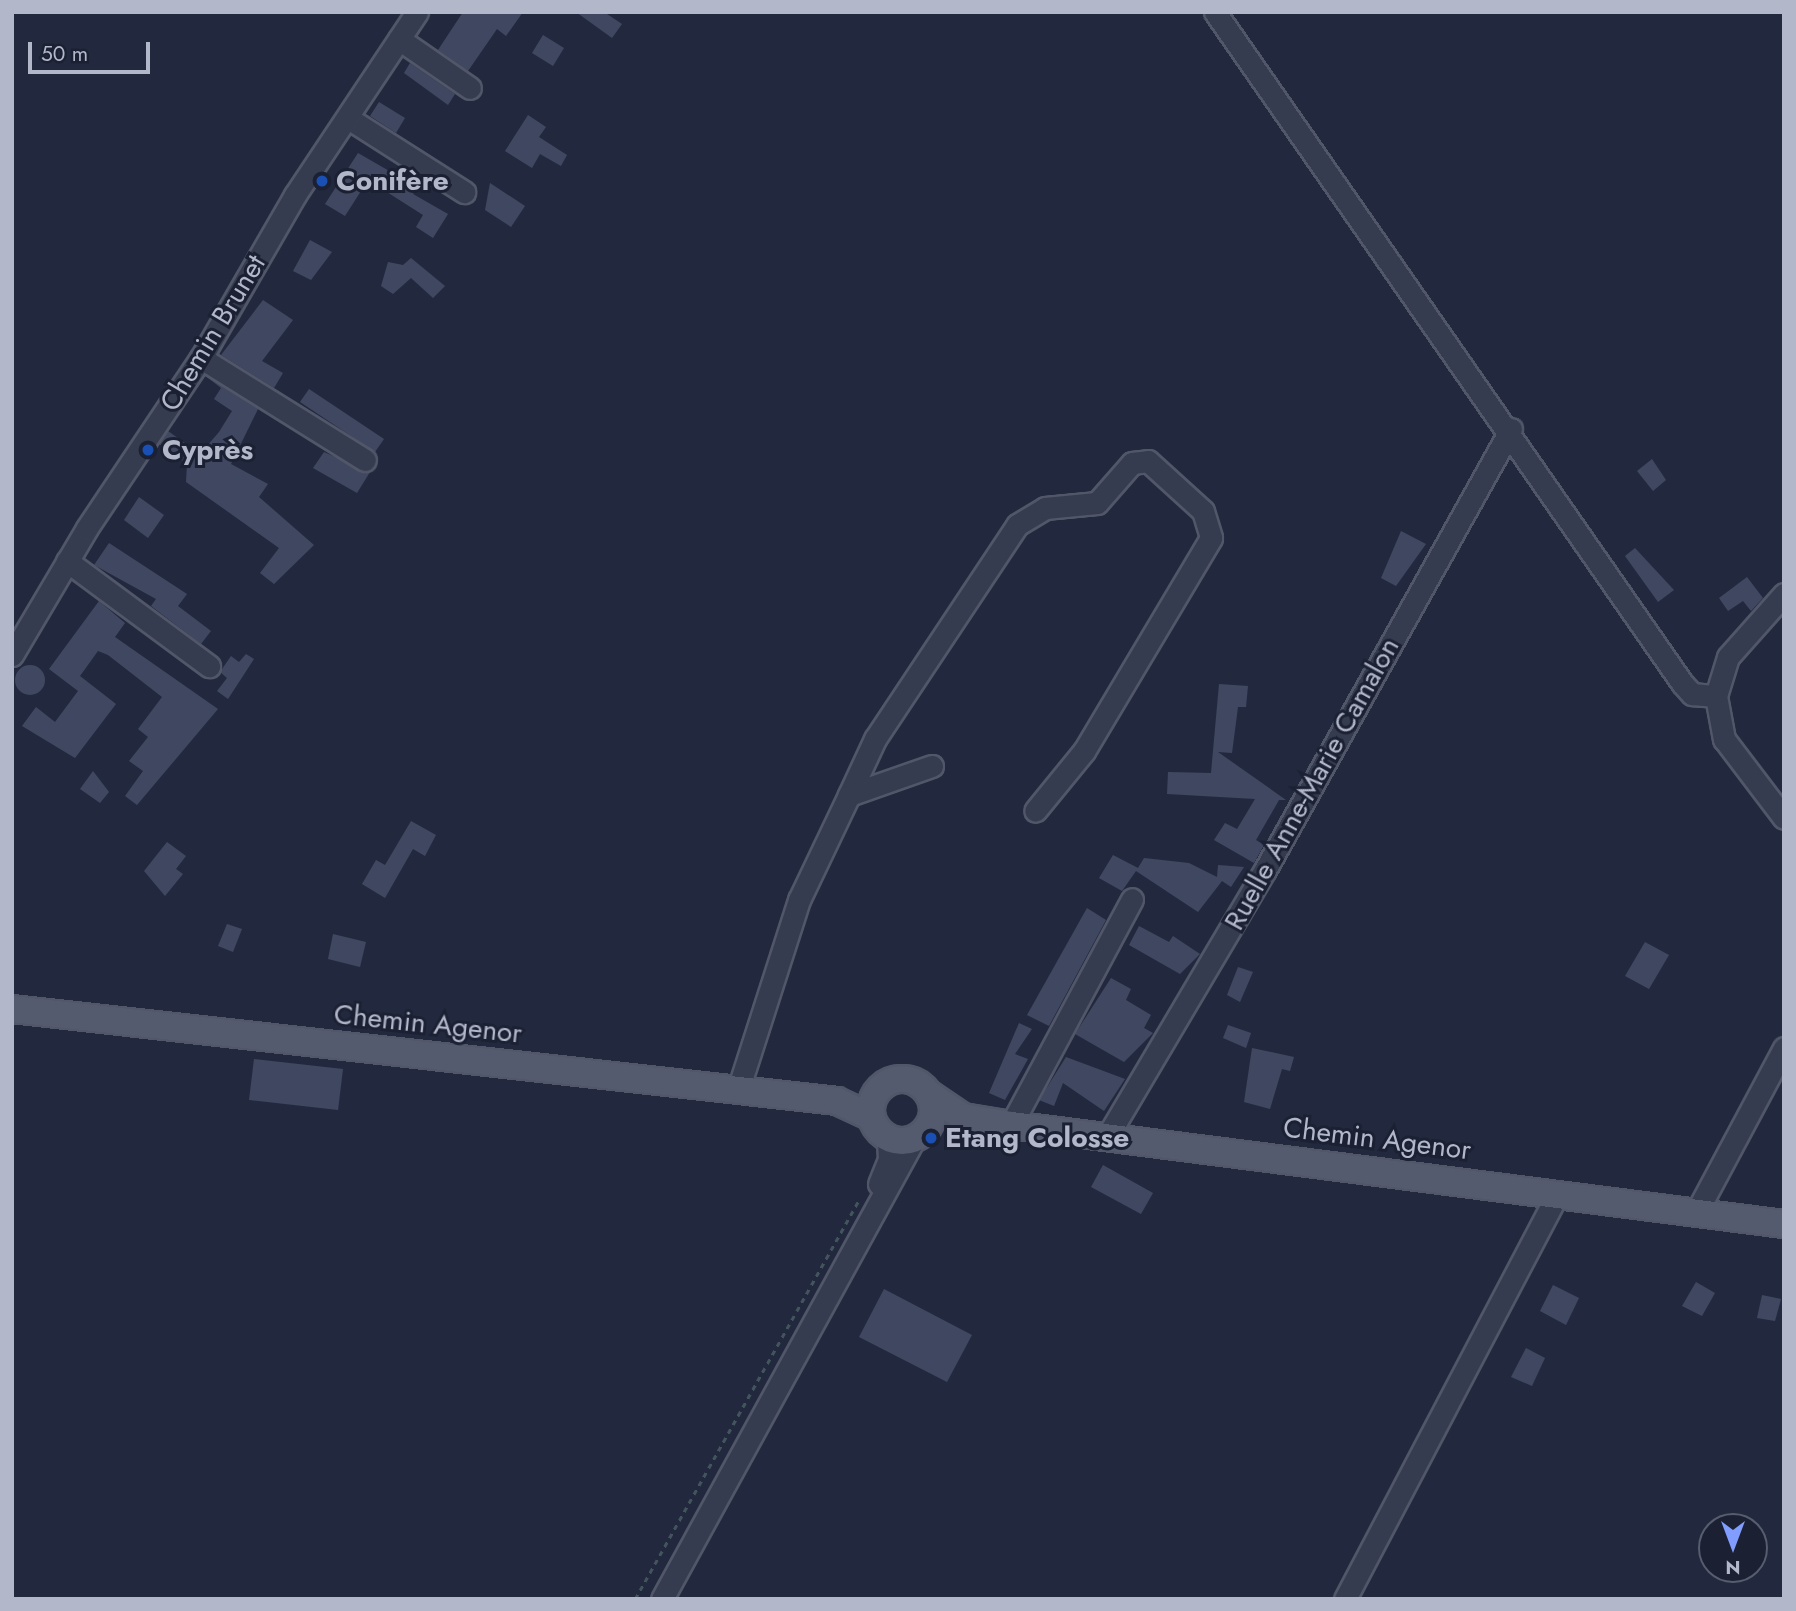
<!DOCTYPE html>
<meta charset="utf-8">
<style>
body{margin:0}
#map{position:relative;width:1796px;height:1611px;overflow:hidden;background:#22293f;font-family:Jost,sans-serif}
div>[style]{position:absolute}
.building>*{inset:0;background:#404861}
.round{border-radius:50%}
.path>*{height:2.5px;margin-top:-1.25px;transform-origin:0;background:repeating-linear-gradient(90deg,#42555d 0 5px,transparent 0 10px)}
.roads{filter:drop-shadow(2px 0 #515769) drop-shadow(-2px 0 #515769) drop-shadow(0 2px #515769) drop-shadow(0 -2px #515769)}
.minor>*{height:21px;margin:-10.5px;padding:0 10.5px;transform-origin:10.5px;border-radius:10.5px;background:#363c4f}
.major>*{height:26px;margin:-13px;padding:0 13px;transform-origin:13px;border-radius:13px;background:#545b6f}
.major>.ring{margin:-13px;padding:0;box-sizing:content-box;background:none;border:26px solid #545b6f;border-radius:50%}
.dots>*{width:19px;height:19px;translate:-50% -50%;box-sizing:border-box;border:4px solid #1b2133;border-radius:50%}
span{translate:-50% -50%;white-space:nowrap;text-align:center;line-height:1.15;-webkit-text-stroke:6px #1b2133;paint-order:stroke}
.poi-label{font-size:28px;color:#b2b7ca;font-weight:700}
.left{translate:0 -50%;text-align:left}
.street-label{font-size:28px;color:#b2b7ca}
.frame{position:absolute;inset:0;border:14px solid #b2b7ca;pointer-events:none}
.north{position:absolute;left:1698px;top:1513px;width:70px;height:70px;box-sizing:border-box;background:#1b2133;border:2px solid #575d6f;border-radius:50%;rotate:180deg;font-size:19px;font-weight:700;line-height:28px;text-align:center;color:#b2b7ca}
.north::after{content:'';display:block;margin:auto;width:24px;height:32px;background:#819dff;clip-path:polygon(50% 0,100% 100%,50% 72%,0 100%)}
.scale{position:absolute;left:28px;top:42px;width:122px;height:32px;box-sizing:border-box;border:4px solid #b2b7ca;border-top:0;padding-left:9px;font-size:21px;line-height:24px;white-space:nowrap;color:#b2b7ca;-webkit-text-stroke:5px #1b2133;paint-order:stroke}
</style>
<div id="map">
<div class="building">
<i style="clip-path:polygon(463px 12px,523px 12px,506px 36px,497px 29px,468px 71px,438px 50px)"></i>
<i style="clip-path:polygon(576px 12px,604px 12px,622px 24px,612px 38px)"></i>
<i style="clip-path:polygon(543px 35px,564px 48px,553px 66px,532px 53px)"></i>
<i style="clip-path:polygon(410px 63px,455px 94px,448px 105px,404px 73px)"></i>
<i style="clip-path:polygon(379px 102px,405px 118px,396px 133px,370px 116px)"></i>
<i style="clip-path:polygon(528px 115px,546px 127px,539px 137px,567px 155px,561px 166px,540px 154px,532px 168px,505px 151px)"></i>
<i style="clip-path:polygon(358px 153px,417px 187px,413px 194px,448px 214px,433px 238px,416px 227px,423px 215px,368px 180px,345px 216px,325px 204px)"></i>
<i style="clip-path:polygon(490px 183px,525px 206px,511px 227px,485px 210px)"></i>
<i style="clip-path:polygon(310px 240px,332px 252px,311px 280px,293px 271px)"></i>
<i style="clip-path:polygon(411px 258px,445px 286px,433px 298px,411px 278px,393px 294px,381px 286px,388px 262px,403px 265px)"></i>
<i style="clip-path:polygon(263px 300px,293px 320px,262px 361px,283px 373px,274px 388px,221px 355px)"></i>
<i style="clip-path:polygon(207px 377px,258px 409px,231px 464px,268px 484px,259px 497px,314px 545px,274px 584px,260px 573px,279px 548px,186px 482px,187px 464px,159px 444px,168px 431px,200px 454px,219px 432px,232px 411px,214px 399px,221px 388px)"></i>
<i style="clip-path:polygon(309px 389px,384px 439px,375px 452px,300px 402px)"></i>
<i style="clip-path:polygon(324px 452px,370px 472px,357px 493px,313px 468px)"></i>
<i style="clip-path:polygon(1652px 459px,1666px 480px,1653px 491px,1637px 471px)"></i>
<i style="clip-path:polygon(139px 497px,164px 515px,148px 538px,124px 520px)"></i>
<i style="clip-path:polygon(1401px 531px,1426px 544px,1396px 586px,1381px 578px)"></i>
<i style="clip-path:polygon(109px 543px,187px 594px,178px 606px,211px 631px,201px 644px,151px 606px,156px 599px,94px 565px)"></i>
<i style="clip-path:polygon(1635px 548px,1674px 590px,1658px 602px,1625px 556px)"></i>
<i style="clip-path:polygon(1747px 577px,1763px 598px,1751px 611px,1743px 601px,1728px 611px,1719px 598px)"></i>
<i style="clip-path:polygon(99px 601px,125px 623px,115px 637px,218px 709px,137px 805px,125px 796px,143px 771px,129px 761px,148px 737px,138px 729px,162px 697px,108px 655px,98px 651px,80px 676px,116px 704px,75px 758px,22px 726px,36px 707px,55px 722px,78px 691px,49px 669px)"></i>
<i style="clip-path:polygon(246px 654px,254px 659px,228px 699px,217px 691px,227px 678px,220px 672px,231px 656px,239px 662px)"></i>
<i class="round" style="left:15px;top:665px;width:30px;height:30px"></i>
<i style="clip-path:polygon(1219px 684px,1248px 686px,1246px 707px,1238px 707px,1232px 753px,1218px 752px,1286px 800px,1279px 800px,1256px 840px,1264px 845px,1254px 863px,1214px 840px,1225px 823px,1237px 829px,1255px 799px,1167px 794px,1168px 772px,1211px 773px)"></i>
<i style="clip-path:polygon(93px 771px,109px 792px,100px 803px,80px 789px)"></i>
<i style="clip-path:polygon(411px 821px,436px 835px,425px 856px,413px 849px,385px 898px,362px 884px,376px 860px,385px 865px)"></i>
<i style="clip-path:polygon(167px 842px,186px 856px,176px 869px,183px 874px,165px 896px,144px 871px)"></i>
<i style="clip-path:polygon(1113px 855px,1138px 868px,1144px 858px,1189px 863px,1217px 877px,1218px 865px,1244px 867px,1231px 887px,1222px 881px,1198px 912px,1136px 871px,1122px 891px,1099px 878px)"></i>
<i style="clip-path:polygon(1087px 908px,1106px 920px,1049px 1026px,1027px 1015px)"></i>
<i style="clip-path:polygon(227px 924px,242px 929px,233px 952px,218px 946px)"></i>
<i style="clip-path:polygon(1139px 926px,1169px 942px,1173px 936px,1200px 954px,1180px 974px,1129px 945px)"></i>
<i style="clip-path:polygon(333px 934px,366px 942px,360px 967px,328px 959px)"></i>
<i style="clip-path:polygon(1645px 942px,1669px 955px,1649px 989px,1625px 976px)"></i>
<i style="clip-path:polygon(1238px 967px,1253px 972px,1240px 1002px,1227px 995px)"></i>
<i style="clip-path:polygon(1111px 978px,1131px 989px,1126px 1000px,1151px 1015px,1144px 1028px,1153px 1033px,1124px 1062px,1075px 1034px)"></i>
<i style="clip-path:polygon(1019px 1023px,1032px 1029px,1015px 1054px,1028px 1059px,1005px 1100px,989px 1093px)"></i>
<i style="clip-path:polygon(1228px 1025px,1251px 1033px,1246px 1048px,1223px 1038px)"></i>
<i style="clip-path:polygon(1252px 1048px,1294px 1057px,1290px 1071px,1282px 1069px,1270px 1109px,1244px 1102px)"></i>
<i style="clip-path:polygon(1066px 1057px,1125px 1079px,1104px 1111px,1063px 1083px,1054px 1106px,1039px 1100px)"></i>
<i style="clip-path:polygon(254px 1059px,343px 1069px,338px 1110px,249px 1100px)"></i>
<i style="clip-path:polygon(1103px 1165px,1153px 1193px,1141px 1214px,1091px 1187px)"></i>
<i style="clip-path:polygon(1696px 1282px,1715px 1293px,1702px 1316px,1682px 1306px)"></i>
<i style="clip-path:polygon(1553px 1285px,1579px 1298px,1566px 1325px,1540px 1311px)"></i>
<i style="clip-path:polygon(884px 1289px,972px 1335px,947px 1382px,859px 1337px)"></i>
<i style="clip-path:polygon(1762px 1295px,1781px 1299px,1775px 1321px,1757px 1318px)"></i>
<i style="clip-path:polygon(1526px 1348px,1545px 1358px,1532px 1386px,1511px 1377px)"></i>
</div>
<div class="path">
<i style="left:635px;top:1599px;width:458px;rotate:-60.7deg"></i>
</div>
<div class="roads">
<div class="minor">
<i style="left:1215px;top:12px;width:818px;rotate:55.16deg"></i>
<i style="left:1682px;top:683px;width:15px;rotate:48deg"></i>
<i style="left:1692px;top:694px;width:24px;rotate:5deg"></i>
<i style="left:399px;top:39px;width:86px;rotate:34.6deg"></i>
<i style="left:348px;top:118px;width:138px;rotate:32.5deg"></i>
<i style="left:201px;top:358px;width:193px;rotate:31.9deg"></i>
<i style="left:67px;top:561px;width:177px;rotate:36.5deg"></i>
<i style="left:1784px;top:594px;width:84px;rotate:131.6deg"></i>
<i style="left:1728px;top:657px;width:41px;rotate:107.1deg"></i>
<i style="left:1716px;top:696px;width:44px;rotate:79.5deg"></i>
<i style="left:1724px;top:739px;width:99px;rotate:52.8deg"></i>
<i style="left:12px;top:655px;width:147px;rotate:-59.4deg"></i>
<i style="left:87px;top:528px;width:205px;rotate:-56.2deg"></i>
<i style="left:201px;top:358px;width:188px;rotate:-60deg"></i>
<i style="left:295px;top:195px;width:220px;rotate:-56.3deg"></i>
<i style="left:849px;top:795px;width:62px;rotate:-65.1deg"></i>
<i style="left:875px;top:739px;width:257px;rotate:-56.4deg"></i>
<i style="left:1017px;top:525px;width:33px;rotate:-31deg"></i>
<i style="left:1045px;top:508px;width:52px;rotate:-5.5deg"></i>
<i style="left:1097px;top:503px;width:53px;rotate:-48.8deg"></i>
<i style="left:1132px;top:463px;width:16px;rotate:-7deg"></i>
<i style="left:1148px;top:461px;width:74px;rotate:42.3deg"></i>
<i style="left:1203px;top:511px;width:28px;rotate:73deg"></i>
<i style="left:1211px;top:538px;width:248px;rotate:120.8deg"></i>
<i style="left:1084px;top:751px;width:77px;rotate:129.2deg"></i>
<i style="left:738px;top:1090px;width:200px;rotate:-72.2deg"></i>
<i style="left:799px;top:900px;width:116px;rotate:-64.5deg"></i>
<i style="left:849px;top:795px;width:88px;rotate:-19.3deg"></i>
<i style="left:1011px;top:1125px;width:256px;rotate:-61.8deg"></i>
<i style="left:1107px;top:1137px;width:310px;rotate:-59.4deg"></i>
<i style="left:1265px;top:870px;width:505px;rotate:-60.85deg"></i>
<i style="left:879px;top:1184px;width:27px;rotate:-68deg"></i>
<i style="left:889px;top:1159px;width:21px;rotate:-93deg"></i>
<i style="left:1696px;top:1213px;width:187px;rotate:-61.9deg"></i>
<i style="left:662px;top:1599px;width:525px;rotate:-61.28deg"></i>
<i style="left:1345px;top:1599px;width:458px;rotate:-62.3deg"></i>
</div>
<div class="major">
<i style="left:12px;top:1009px;width:830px;rotate:6.36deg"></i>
<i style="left:837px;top:1101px;width:38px;rotate:25deg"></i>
<i class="ring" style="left:871px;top:1079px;width:36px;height:36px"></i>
<i style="left:929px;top:1094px;width:41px;rotate:34.1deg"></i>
<i style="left:963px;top:1117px;width:49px;rotate:9.5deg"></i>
<i style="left:1011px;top:1125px;width:779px;rotate:7.3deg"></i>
</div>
</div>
<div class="dots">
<i style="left:322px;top:181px;background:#1a4fb4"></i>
<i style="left:148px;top:450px;background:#1a4fb4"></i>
<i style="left:931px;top:1138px;background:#1a4fb4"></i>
</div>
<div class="poi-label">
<span class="left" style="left:336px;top:181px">Conifère</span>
<span class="left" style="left:162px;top:450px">Cyprès</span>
<span class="left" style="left:945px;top:1138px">Etang Colosse</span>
</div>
<div class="street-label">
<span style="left:213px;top:333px;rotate:-59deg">Chemin Brunet</span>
<span style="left:1312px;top:784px;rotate:-61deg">Ruelle Anne-Marie Camalon</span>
<span style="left:428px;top:1024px;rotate:6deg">Chemin Agenor</span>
<span style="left:1377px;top:1139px;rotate:7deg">Chemin Agenor</span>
</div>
<div class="frame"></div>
<div class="north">N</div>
<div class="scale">50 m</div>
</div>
